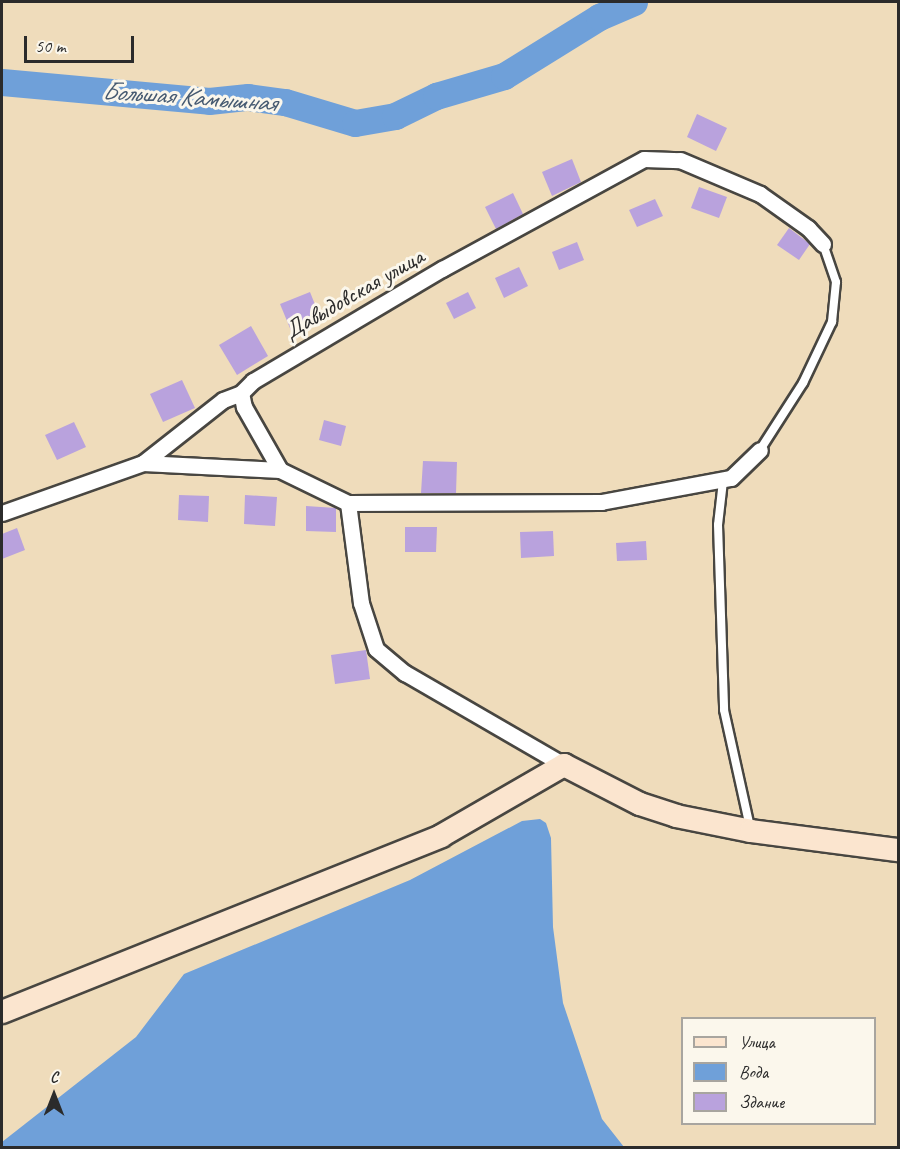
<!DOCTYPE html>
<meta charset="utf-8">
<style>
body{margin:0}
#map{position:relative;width:900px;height:1149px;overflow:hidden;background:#efdcbb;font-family:Caveat,sans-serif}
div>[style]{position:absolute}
.water>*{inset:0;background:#6fa0d9}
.river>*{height:27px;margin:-13.5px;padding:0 13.5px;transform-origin:13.5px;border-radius:13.5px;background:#6fa0d9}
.building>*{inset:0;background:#b9a2dd}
.roads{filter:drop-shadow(2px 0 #484641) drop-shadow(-2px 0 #484641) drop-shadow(0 2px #484641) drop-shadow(0 -2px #484641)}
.lane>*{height:8px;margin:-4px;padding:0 4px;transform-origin:4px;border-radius:4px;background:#fff}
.street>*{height:15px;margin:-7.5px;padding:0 7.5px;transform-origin:7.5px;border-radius:7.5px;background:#fff}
.secondary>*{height:22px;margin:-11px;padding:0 11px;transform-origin:11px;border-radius:11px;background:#fbe5cf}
span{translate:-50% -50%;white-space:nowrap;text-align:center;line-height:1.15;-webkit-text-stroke:6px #fbf7ec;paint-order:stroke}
.street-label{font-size:24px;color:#2b2b2b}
.water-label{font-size:26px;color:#465a71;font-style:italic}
.frame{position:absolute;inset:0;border:3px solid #2b2b2b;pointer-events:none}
.legend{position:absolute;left:681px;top:1017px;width:195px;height:108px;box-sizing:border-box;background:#fbf7ec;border:2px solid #a8a59f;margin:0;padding:8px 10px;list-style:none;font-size:18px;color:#2b2b2b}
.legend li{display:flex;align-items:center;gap:12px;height:30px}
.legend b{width:30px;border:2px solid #a8a59f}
.north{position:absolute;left:24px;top:1065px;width:60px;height:60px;-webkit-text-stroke:4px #fbf7ec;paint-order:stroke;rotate:0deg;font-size:16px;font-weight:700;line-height:24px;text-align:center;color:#2b2b2b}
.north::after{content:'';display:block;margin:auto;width:21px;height:27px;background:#2b2b2b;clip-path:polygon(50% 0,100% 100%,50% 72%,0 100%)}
.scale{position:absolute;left:24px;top:36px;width:110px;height:27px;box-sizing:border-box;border:3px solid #2b2b2b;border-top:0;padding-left:8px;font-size:18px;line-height:21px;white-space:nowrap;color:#2b2b2b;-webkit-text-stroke:4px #fbf7ec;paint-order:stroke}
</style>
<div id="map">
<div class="water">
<i style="clip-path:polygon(540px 819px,546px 823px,551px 838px,553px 927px,563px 1003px,602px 1119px,624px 1147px,2px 1147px,2px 1142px,136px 1037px,184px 974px,410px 880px,522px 821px)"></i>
</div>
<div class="river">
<i style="left:2px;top:82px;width:208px;rotate:5.2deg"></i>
<i style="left:209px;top:101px;width:39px;rotate:-6deg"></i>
<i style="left:248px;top:97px;width:37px;rotate:8deg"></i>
<i style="left:285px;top:102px;width:73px;rotate:16.7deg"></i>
<i style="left:355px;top:123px;width:41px;rotate:-9.9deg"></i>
<i style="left:395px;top:116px;width:46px;rotate:-26deg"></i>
<i style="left:436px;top:96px;width:71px;rotate:-16.4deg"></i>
<i style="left:504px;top:76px;width:112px;rotate:-31.8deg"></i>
<i style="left:599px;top:17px;width:38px;rotate:-23deg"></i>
</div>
<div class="building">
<i style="clip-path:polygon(697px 114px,727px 128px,716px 151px,687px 137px)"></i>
<i style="clip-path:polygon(572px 159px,581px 182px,552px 196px,542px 172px)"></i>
<i style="clip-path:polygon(699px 187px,727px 197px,719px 218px,691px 208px)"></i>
<i style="clip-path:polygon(513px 193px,523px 214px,496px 229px,485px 207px)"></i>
<i style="clip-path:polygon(655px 199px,663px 216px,637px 227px,629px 210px)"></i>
<i style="clip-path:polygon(789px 228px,810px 244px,799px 260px,777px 245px)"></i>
<i style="clip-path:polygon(577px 242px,584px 260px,559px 270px,552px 252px)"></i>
<i style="clip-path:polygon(519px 267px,528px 286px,504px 298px,495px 278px)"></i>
<i style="clip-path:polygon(310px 292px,322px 322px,292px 333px,280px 304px)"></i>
<i style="clip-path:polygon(468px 292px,476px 308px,454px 319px,446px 303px)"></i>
<i style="clip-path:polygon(251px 326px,268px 356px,237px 375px,219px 345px)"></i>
<i style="clip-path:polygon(182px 380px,195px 408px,163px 422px,150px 394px)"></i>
<i style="clip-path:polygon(324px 420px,346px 426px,341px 446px,319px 440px)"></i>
<i style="clip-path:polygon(74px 422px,86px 447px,57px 460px,45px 435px)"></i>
<i style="clip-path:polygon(423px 461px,457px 462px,456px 493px,421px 493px)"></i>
<i style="clip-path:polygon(179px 495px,209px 496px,208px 522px,178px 520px)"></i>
<i style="clip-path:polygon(245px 495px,277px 497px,275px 526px,244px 524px)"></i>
<i style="clip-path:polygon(306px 506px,336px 508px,336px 532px,306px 531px)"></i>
<i style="clip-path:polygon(405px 527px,437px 527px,436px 552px,405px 552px)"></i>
<i style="clip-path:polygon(17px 528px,25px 550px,2px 559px,2px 534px)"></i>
<i style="clip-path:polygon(553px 531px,554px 556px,521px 558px,520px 532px)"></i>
<i style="clip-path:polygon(646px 541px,647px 560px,617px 561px,616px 543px)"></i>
<i style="clip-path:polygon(366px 650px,370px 679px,335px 684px,331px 655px)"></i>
</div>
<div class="roads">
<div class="lane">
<i style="left:760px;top:450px;width:80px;rotate:-57.3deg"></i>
<i style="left:803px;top:383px;width:68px;rotate:-64.6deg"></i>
<i style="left:832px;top:322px;width:40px;rotate:-84.3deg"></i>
<i style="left:836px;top:282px;width:40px;rotate:-108.9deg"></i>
<i style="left:723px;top:481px;width:44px;rotate:96.5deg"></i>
<i style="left:718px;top:525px;width:185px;rotate:88.1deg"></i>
<i style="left:724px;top:710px;width:120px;rotate:77.5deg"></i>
</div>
<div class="street">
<i style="left:143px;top:463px;width:102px;rotate:-38.2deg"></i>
<i style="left:223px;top:400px;width:19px;rotate:-21deg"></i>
<i style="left:280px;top:470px;width:76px;rotate:25.9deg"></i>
<i style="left:348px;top:503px;width:253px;rotate:-0.2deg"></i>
<i style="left:601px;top:502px;width:132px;rotate:-10.5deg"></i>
<i style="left:731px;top:478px;width:40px;rotate:-44deg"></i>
<i style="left:348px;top:503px;width:101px;rotate:82.6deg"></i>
<i style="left:361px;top:603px;width:48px;rotate:71.9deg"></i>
<i style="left:376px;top:649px;width:38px;rotate:40deg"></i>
<i style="left:405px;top:673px;width:184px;rotate:30.1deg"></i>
<i style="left:2px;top:513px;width:150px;rotate:-19.5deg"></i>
<i style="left:143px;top:463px;width:137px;rotate:2.9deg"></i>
<i style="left:280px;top:470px;width:73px;rotate:-119.7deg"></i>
<i style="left:244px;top:407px;width:14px;rotate:-102deg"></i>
<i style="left:241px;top:393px;width:17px;rotate:-45deg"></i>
<i style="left:253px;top:381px;width:220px;rotate:-30.7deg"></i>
<i style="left:442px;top:269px;width:230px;rotate:-28.6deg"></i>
<i style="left:644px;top:159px;width:36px;rotate:2deg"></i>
<i style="left:680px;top:160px;width:87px;rotate:23deg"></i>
<i style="left:760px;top:194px;width:59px;rotate:35.3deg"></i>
<i style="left:808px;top:228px;width:22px;rotate:47deg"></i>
</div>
<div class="secondary">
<i style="left:2px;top:1012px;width:473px;rotate:-21.8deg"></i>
<i style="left:441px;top:836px;width:142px;rotate:-30deg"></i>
<i style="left:564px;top:765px;width:85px;rotate:27.2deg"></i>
<i style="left:640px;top:804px;width:38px;rotate:18deg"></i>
<i style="left:676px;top:816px;width:76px;rotate:11.3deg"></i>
<i style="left:751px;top:831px;width:148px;rotate:7.4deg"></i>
</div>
</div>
<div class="street-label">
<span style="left:354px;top:294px;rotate:-30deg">Давыдовская улица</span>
</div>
<div class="water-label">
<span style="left:189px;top:97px;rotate:4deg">Большая Камышная</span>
</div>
<div class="frame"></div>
<ul class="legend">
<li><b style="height:8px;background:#fbe5cf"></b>Улица</li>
<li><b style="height:16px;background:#6fa0d9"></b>Вода</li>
<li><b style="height:16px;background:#b9a2dd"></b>Здание</li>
</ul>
<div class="north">С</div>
<div class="scale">50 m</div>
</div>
